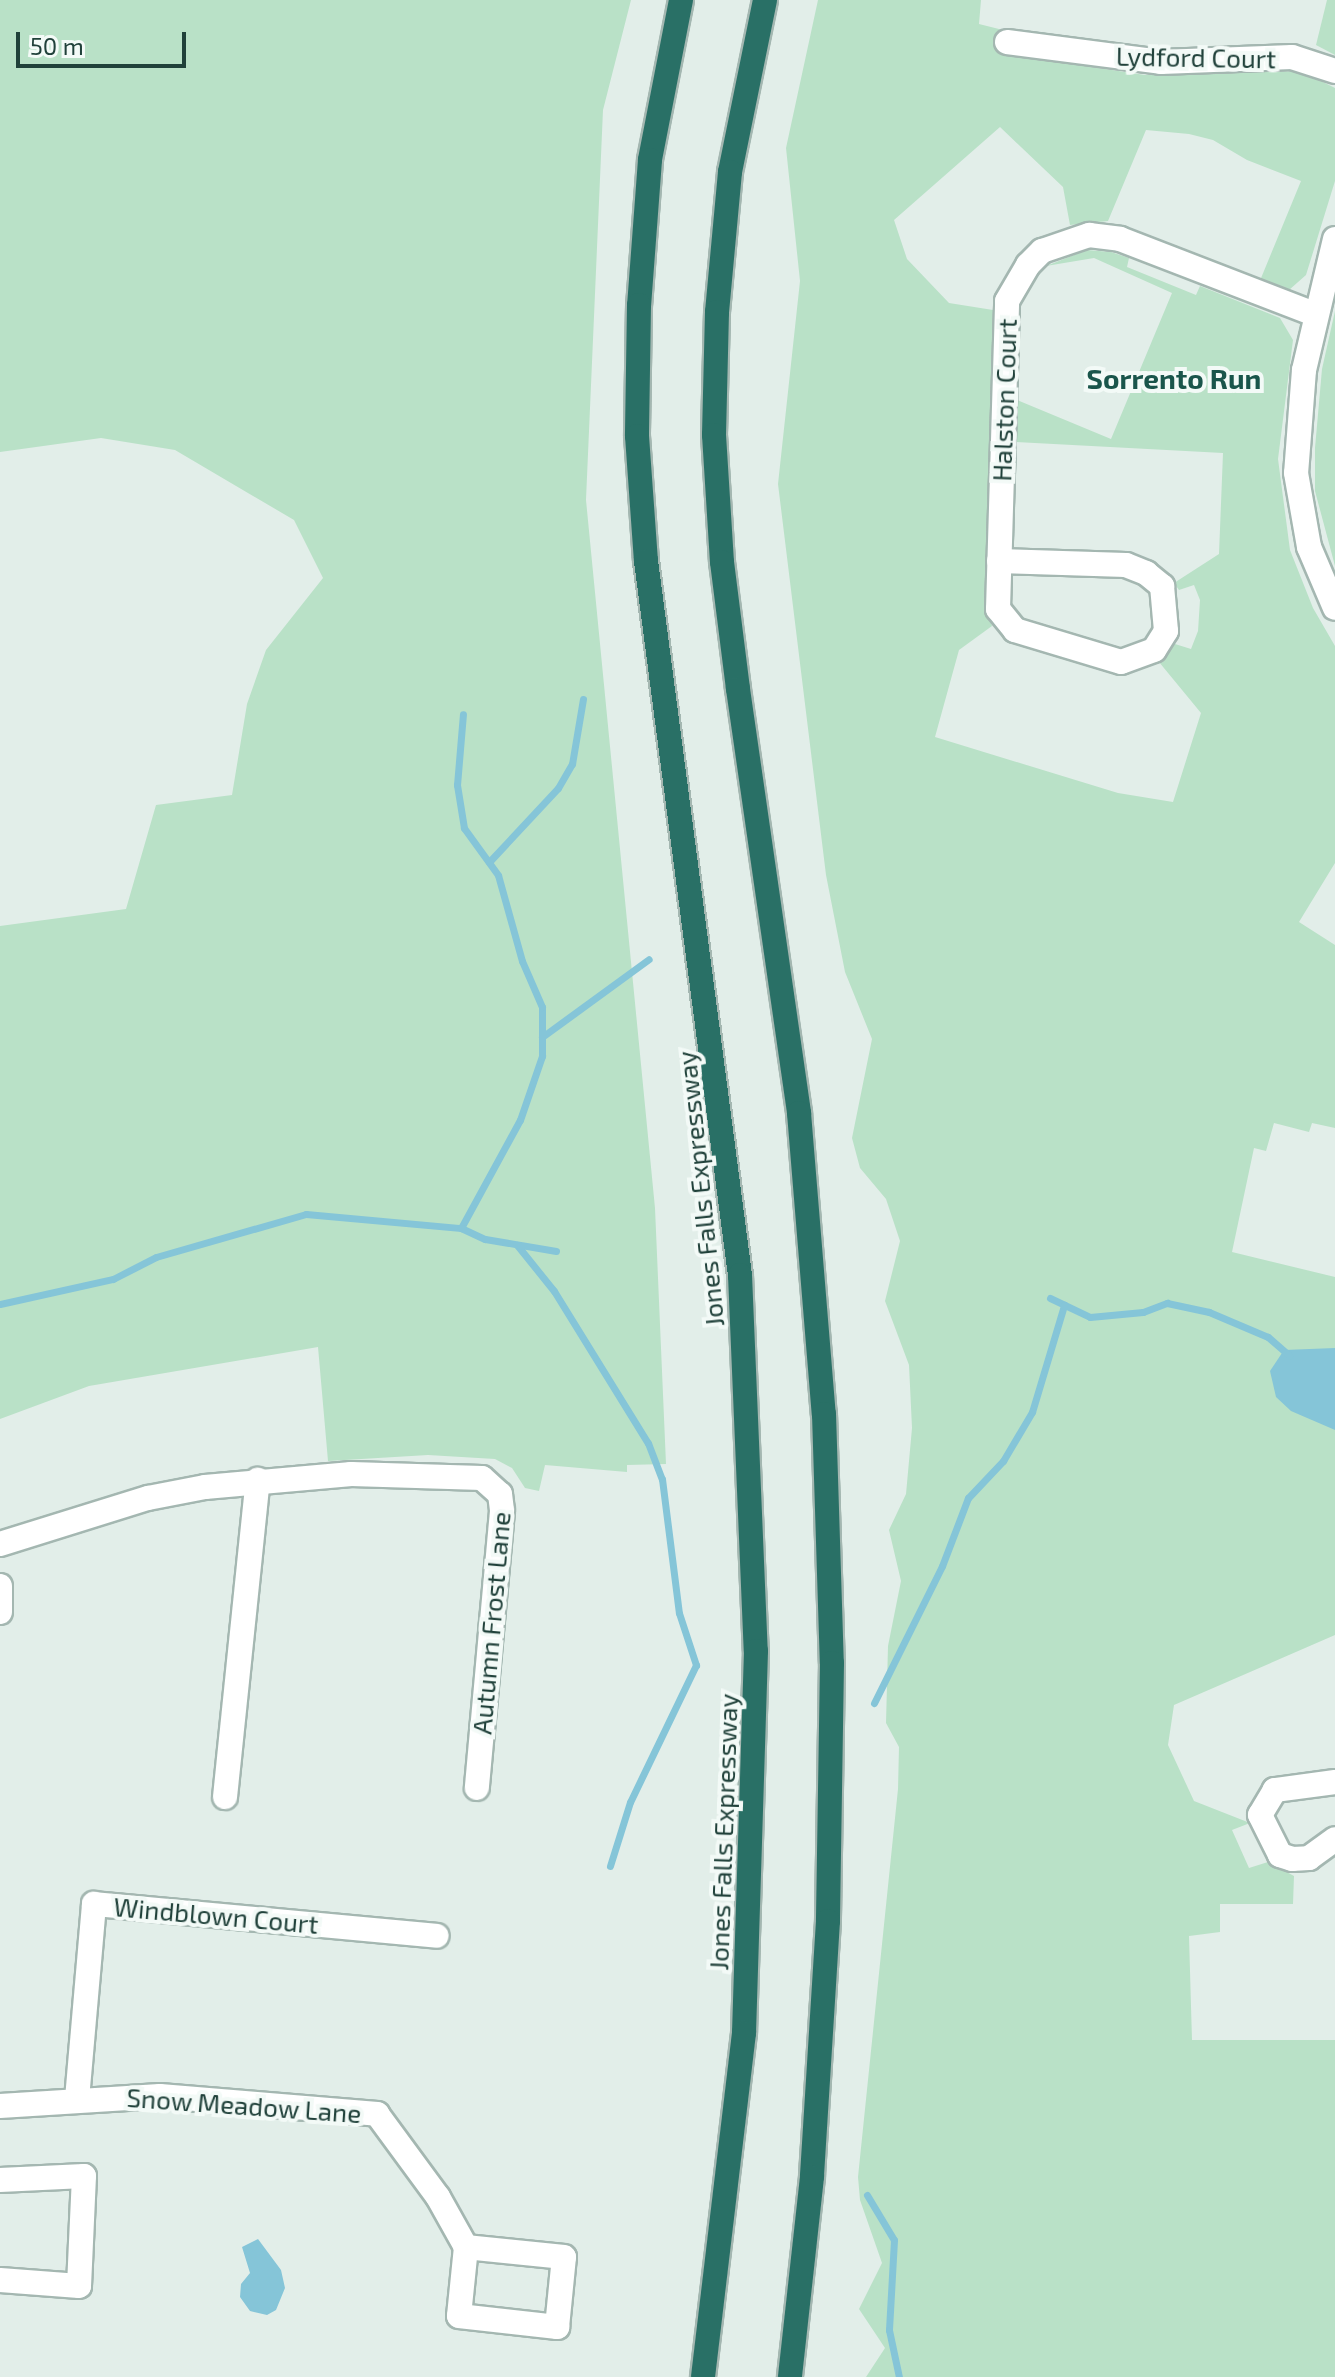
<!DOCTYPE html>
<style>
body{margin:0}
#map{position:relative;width:1335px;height:2377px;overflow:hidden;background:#e2eee9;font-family:"Exo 2",sans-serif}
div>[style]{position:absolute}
.green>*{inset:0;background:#b9e1c7}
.water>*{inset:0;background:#85c5d8}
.stream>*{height:7px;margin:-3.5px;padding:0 3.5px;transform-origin:3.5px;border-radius:3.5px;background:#85c5d8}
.roads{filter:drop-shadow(2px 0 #a4b7b1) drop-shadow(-2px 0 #a4b7b1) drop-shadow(0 2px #a4b7b1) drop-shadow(0 -2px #a4b7b1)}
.minor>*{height:24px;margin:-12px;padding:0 12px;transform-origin:12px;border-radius:12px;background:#fff}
.highway>*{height:24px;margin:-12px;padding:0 12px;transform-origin:12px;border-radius:12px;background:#297066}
span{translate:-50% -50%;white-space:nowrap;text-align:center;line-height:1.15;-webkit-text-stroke:8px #f3faf7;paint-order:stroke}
.street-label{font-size:26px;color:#20413a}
.neighbourhood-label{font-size:28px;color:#1a554b;font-weight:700}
.scale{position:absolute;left:16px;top:32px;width:170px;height:36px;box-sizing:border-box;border:4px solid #20413a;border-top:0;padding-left:10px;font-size:24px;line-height:28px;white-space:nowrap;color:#20413a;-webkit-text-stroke:6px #f3faf7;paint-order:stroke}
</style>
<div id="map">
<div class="green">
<i style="clip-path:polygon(0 0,631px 0,603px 110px,586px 500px,655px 1208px,666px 1464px,627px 1465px,627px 1472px,545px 1465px,539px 1491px,525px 1488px,512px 1468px,495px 1459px,428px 1455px,328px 1461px,318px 1347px,89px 1386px,0 1419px,0 926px,126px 909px,156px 805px,232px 795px,247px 704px,266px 650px,323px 578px,294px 520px,175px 450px,101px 438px,0 452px)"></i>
<i style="clip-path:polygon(818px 0,981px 0,979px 24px,1003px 30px,1000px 53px,1145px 75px,1301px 71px,1335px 88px,1335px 181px,1306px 275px,1289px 290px,1259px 283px,1301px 181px,1247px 160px,1213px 140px,1189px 134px,1146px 130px,1108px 221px,1070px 225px,1063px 187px,1000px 127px,894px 220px,907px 259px,949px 303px,993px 310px,985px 599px,992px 626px,959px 650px,935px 737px,1118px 793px,1173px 802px,1201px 713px,1159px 662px,1175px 644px,1191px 649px,1198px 631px,1200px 600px,1194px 585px,1179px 590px,1174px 583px,1219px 554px,1223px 453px,1015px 442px,1017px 400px,1111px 439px,1172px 293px,1094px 258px,1046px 266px,1087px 250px,1111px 252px,1129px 258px,1127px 267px,1196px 295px,1200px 286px,1280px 318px,1293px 340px,1278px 459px,1290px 550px,1313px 608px,1335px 646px,1335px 863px,1299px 922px,1335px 945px,1335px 1128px,1312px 1123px,1309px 1132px,1274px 1123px,1266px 1151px,1254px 1148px,1232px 1252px,1335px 1277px,1335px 1635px,1174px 1705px,1168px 1745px,1194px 1801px,1250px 1823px,1232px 1830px,1249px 1868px,1268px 1862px,1294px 1876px,1293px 1904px,1220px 1904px,1220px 1932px,1189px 1936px,1192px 2040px,1335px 2040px,1335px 2377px,866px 2377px,885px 2348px,859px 2309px,882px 2263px,860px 2200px,858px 2177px,898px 1789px,899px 1747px,886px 1723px,888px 1646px,901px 1581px,889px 1530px,906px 1494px,912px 1428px,909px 1365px,885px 1301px,900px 1241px,886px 1199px,860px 1168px,852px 1138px,872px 1039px,845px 972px,826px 875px,778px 484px,800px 281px,786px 148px)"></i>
<i style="clip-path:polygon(1327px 0,1335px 0,1335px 55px,1316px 45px)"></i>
<i style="clip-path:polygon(1335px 311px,1335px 566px,1315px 491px,1315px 448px,1322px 369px)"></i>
</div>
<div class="water">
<i style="clip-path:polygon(1335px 1348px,1335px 1430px,1291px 1411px,1276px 1397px,1270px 1371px,1284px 1350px)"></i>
<i style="clip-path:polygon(258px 2239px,281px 2270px,285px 2288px,276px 2310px,267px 2315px,250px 2311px,240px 2297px,241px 2284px,250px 2273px,242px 2247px)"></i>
</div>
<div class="stream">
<i style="left:489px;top:862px;width:101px;rotate:-47deg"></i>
<i style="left:558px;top:788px;width:28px;rotate:-60deg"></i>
<i style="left:572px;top:764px;width:66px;rotate:-80.4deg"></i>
<i style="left:542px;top:1037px;width:132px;rotate:-36.1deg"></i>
<i style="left:461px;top:1228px;width:123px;rotate:-61.4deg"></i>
<i style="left:520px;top:1120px;width:68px;rotate:-71deg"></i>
<i style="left:542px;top:1056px;width:49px;rotate:-90deg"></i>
<i style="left:542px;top:1007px;width:50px;rotate:-113.5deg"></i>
<i style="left:522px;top:961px;width:89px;rotate:-105.6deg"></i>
<i style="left:498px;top:875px;width:58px;rotate:-125.9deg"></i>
<i style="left:464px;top:828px;width:44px;rotate:-99.2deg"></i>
<i style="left:457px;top:785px;width:71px;rotate:-85.2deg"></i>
<i style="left:517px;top:1245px;width:59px;rotate:51.2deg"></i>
<i style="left:554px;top:1291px;width:179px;rotate:58.3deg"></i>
<i style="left:648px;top:1443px;width:39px;rotate:69deg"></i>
<i style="left:662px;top:1479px;width:135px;rotate:82.8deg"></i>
<i style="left:679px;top:1613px;width:55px;rotate:71.9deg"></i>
<i style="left:696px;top:1665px;width:152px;rotate:115.7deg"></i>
<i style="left:630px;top:1802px;width:67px;rotate:107.4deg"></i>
<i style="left:1050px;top:1298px;width:44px;rotate:25.4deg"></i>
<i style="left:1090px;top:1317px;width:53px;rotate:-5.4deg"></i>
<i style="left:1143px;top:1312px;width:26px;rotate:-21deg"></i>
<i style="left:1167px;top:1303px;width:43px;rotate:12.1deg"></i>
<i style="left:1209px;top:1312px;width:64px;rotate:23deg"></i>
<i style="left:1268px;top:1337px;width:28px;rotate:41deg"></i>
<i style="left:0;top:1304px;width:116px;rotate:-12.5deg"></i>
<i style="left:113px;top:1279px;width:48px;rotate:-27.1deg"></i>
<i style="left:156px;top:1257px;width:156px;rotate:-16deg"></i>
<i style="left:306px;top:1214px;width:156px;rotate:5.2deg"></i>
<i style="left:461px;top:1228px;width:26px;rotate:25deg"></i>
<i style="left:485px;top:1239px;width:72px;rotate:9.6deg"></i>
<i style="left:874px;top:1703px;width:153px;rotate:-63.6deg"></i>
<i style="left:942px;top:1566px;width:73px;rotate:-69.1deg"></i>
<i style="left:968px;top:1498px;width:51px;rotate:-46.6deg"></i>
<i style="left:1003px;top:1461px;width:57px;rotate:-59.4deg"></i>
<i style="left:1032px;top:1412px;width:112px;rotate:-73.3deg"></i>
<i style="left:867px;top:2195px;width:52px;rotate:59deg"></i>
<i style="left:894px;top:2240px;width:90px;rotate:93.2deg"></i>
<i style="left:889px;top:2330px;width:48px;rotate:78deg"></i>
</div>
<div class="roads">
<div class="minor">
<i style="left:1007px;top:42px;width:155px;rotate:7.4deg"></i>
<i style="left:1161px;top:62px;width:131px;rotate:-2.2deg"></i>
<i style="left:1292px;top:57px;width:45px;rotate:18deg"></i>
<i style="left:1335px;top:239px;width:135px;rotate:103.3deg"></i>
<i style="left:1304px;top:370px;width:103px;rotate:94.4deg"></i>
<i style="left:1296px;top:473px;width:75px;rotate:80deg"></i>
<i style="left:1309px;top:547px;width:66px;rotate:66.9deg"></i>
<i style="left:999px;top:561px;width:127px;rotate:1.8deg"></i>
<i style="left:1126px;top:565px;width:22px;rotate:22deg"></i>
<i style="left:1146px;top:573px;width:21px;rotate:39deg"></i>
<i style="left:1162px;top:586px;width:45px;rotate:84.9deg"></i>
<i style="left:1166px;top:631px;width:22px;rotate:122deg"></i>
<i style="left:1154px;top:650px;width:35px;rotate:160deg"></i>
<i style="left:1121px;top:662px;width:111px;rotate:-163.2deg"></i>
<i style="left:1015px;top:630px;width:27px;rotate:-129deg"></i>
<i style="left:998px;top:609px;width:308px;rotate:-88.3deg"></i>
<i style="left:1007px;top:301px;width:42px;rotate:-59.7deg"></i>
<i style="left:1028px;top:265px;width:20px;rotate:-45deg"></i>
<i style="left:1042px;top:251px;width:50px;rotate:-18.8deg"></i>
<i style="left:1089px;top:235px;width:31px;rotate:7deg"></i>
<i style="left:1120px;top:239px;width:208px;rotate:21.1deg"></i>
<i style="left:0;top:1544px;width:155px;rotate:-17.3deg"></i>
<i style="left:148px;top:1498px;width:58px;rotate:-10.9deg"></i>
<i style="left:205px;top:1487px;width:147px;rotate:-5.1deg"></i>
<i style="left:351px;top:1474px;width:131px;rotate:1.7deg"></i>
<i style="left:482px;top:1478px;width:24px;rotate:42deg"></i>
<i style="left:500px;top:1494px;width:17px;rotate:83deg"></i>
<i style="left:502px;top:1511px;width:278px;rotate:95.2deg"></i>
<i style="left:0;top:1586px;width:26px;rotate:90deg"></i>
<i style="left:1335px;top:1782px;width:61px;rotate:172.4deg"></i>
<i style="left:1275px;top:1790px;width:29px;rotate:121deg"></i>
<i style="left:1260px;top:1815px;width:45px;rotate:63.4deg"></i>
<i style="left:1280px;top:1855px;width:13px;rotate:18deg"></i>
<i style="left:1292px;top:1859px;width:17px;rotate:-3deg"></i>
<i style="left:1309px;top:1858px;width:32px;rotate:-36deg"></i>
<i style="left:225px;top:1797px;width:319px;rotate:-84.1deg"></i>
<i style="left:77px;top:2099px;width:196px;rotate:-85deg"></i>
<i style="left:94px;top:1904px;width:344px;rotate:5.3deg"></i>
<i style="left:0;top:2106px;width:160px;rotate:-3.6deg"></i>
<i style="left:160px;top:2096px;width:218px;rotate:4.7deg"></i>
<i style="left:377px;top:2114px;width:103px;rotate:53.7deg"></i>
<i style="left:438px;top:2197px;width:57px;rotate:60.8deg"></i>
<i style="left:466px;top:2247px;width:69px;rotate:95.8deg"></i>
<i style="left:459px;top:2316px;width:99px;rotate:6.4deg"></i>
<i style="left:557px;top:2327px;width:70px;rotate:-84.3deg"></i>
<i style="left:564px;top:2257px;width:99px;rotate:-174.2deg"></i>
<i style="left:0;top:2180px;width:84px;rotate:-2.7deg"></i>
<i style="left:84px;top:2176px;width:110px;rotate:92.6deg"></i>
<i style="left:79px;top:2286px;width:79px;rotate:-175.7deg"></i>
</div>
<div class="highway">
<i style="left:681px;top:0;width:163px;rotate:101deg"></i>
<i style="left:650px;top:160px;width:145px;rotate:94.3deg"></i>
<i style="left:639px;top:305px;width:131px;rotate:90.9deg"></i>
<i style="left:637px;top:436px;width:125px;rotate:85.9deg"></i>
<i style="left:646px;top:561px;width:720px;rotate:82.5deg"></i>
<i style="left:740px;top:1275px;width:376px;rotate:87.6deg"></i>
<i style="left:756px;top:1651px;width:382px;rotate:91.8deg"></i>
<i style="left:744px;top:2033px;width:346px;rotate:96.8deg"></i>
<i style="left:765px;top:0;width:176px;rotate:101.5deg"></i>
<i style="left:730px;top:172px;width:141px;rotate:95.3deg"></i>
<i style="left:717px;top:312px;width:123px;rotate:91.4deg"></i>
<i style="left:714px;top:435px;width:127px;rotate:86.4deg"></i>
<i style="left:722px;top:562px;width:128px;rotate:82.8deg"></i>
<i style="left:738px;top:689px;width:428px;rotate:81.8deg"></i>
<i style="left:799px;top:1113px;width:302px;rotate:85.3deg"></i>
<i style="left:824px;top:1414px;width:249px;rotate:88.2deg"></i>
<i style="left:832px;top:1663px;width:258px;rotate:90.9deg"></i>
<i style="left:828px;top:1921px;width:256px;rotate:93.6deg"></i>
<i style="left:812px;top:2177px;width:201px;rotate:96.3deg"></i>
</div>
</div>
<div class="street-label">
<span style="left:1196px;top:57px;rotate:1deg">Lydford Court</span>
<span style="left:1004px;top:400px;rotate:-88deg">Halston Court</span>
<span style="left:700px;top:1189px;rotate:-96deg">Jones Falls Expressway</span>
<span style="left:491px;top:1623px;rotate:-85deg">Autumn Frost Lane</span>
<span style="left:723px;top:1832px;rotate:-88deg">Jones Falls Expressway</span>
<span style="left:216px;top:1915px;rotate:5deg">Windblown Court</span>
<span style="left:244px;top:2105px;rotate:4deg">Snow Meadow Lane</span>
</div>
<div class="neighbourhood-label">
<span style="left:1174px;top:378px">Sorrento Run</span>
</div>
<div class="scale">50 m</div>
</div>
